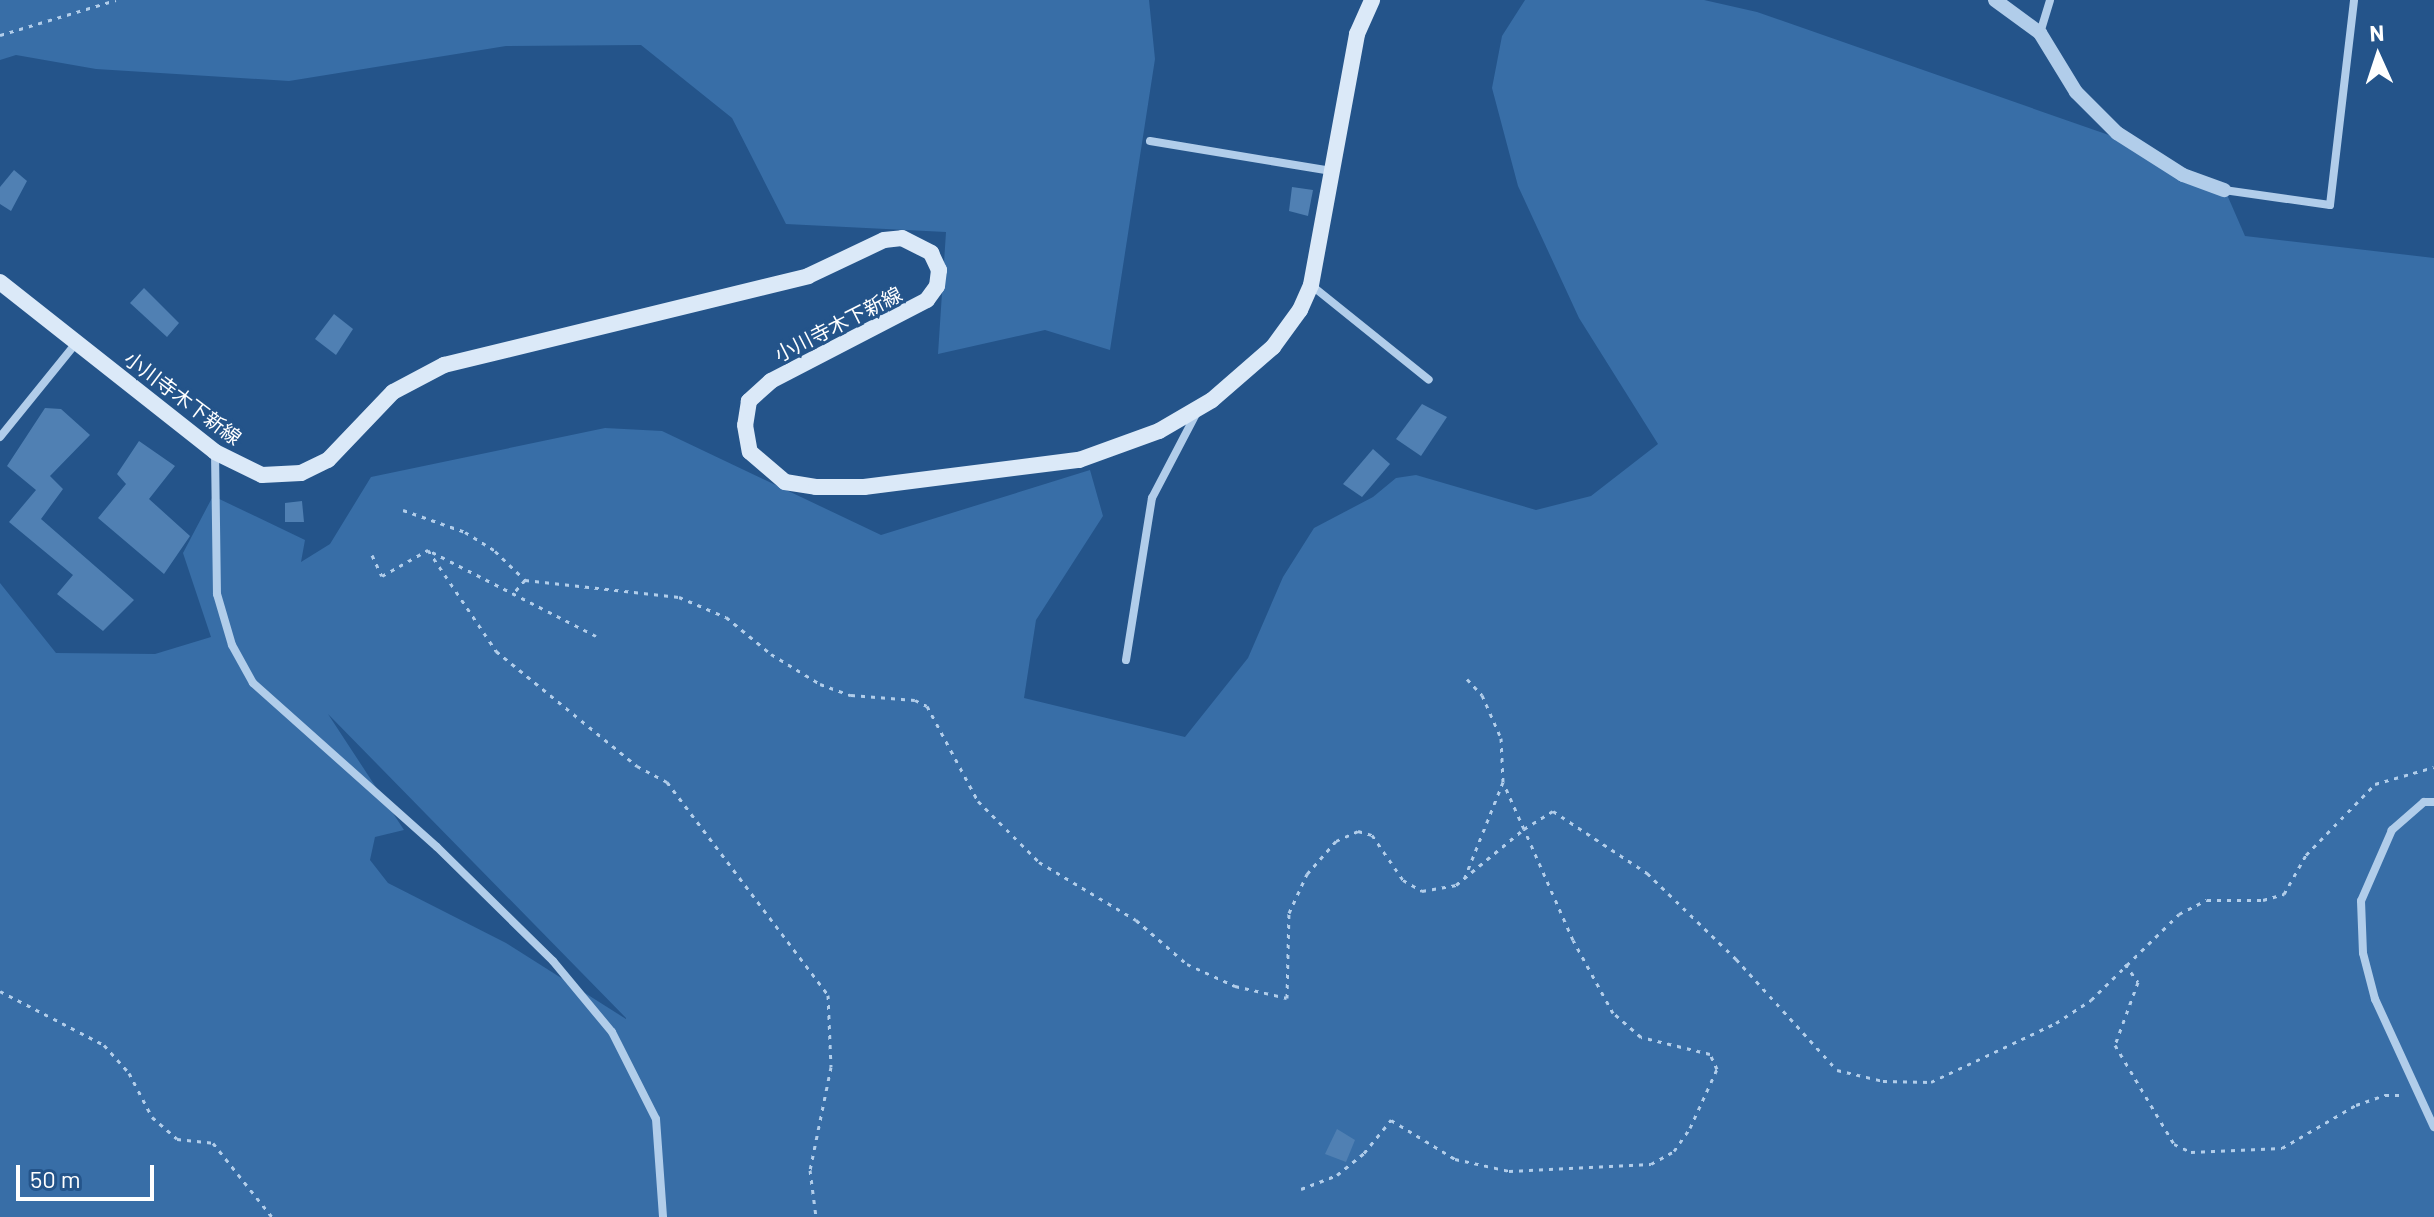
<!DOCTYPE html>
<meta charset="utf-8">
<style>
body{margin:0}
#map{position:relative;width:2434px;height:1217px;overflow:hidden;background:#24548a;font-family:Barlow,"Noto Sans JP",sans-serif}
div>[style]{position:absolute}
.green>*{inset:0;background:#386ea7}
.building>*{inset:0;background:#5080b3}
.path>*{height:3px;margin-top:-1.5px;transform-origin:0;background:repeating-linear-gradient(90deg,#b1cdea 0 4px,transparent 0 10px)}
.minor>*{height:8px;margin:-4px;padding:0 4px;transform-origin:4px;border-radius:4px;background:#b1cdea}
.tertiary>*{height:14px;margin:-7px;padding:0 7px;transform-origin:7px;border-radius:7px;background:#b1cdea}
.secondary>*{height:16px;margin:-8px;padding:0 8px;transform-origin:8px;border-radius:8px;background:#dbe9f8}
span{translate:-50% -50%;white-space:nowrap;text-align:center;line-height:1.15;-webkit-text-stroke:6px #24548a;paint-order:stroke}
.street-label{font-size:20px;color:#fff}
.north{position:absolute;left:2338px;top:16px;width:80px;height:80px;-webkit-text-stroke:6px #24548a;paint-order:stroke;rotate:357deg;font-size:22px;font-weight:700;line-height:32px;text-align:center;color:#fff}
.north::after{content:'';display:block;margin:auto;width:28px;height:36px;background:#fff;clip-path:polygon(50% 0,100% 100%,50% 72%,0 100%)}
.scale{position:absolute;left:16px;top:1165px;width:138px;height:36px;box-sizing:border-box;border:4px solid #fff;border-top:0;padding-left:10px;font-size:24px;line-height:28px;white-space:nowrap;color:#fff;-webkit-text-stroke:6px #24548a;paint-order:stroke}
</style>
<div id="map">
<div class="green">
<i style="clip-path:polygon(0 0,1149px 0,1155px 59px,1110px 350px,1045px 330px,938px 354px,946px 232px,786px 224px,732px 118px,641px 45px,506px 46px,289px 81px,96px 69px,16px 55px,0 60px)"></i>
<i style="clip-path:polygon(evenodd,1525px 0,1704px 0,1757px 12px,2126px 141px,2225px 190px,2245px 236px,2434px 258px,2434px 1217px,0 1217px,0 583px,56px 653px,155px 654px,211px 637px,183px 553px,213px 496px,305px 540px,301px 562px,330px 544px,371px 477px,605px 428px,662px 431px,881px 535px,1090px 470px,1103px 516px,1036px 620px,1024px 698px,1185px 737px,1248px 658px,1283px 577px,1314px 528px,1373px 497px,1396px 478px,1416px 475px,1536px 510px,1591px 496px,1658px 444px,1579px 318px,1518px 186px,1492px 88px,1502px 36px,1525px 0,328px 714px,626px 1018px,626px 1019px,506px 943px,388px 883px,370px 860px,375px 837px,404px 830px,328px 714px)"></i>
</div>
<div class="building">
<i style="clip-path:polygon(14px 170px,27px 181px,11px 211px,0 204px,0 187px)"></i>
<i style="clip-path:polygon(1292px 187px,1313px 190px,1308px 216px,1289px 211px)"></i>
<i style="clip-path:polygon(144px 288px,179px 323px,167px 337px,130px 303px)"></i>
<i style="clip-path:polygon(334px 314px,353px 329px,336px 355px,315px 339px)"></i>
<i style="clip-path:polygon(1422px 404px,1447px 417px,1421px 456px,1396px 439px)"></i>
<i style="clip-path:polygon(45px 408px,61px 409px,90px 435px,50px 476px,63px 489px,41px 519px,134px 600px,103px 631px,57px 594px,73px 575px,9px 522px,36px 490px,7px 466px)"></i>
<i style="clip-path:polygon(139px 441px,175px 466px,149px 499px,190px 536px,164px 574px,98px 518px,126px 484px,117px 474px)"></i>
<i style="clip-path:polygon(1373px 449px,1390px 464px,1362px 497px,1343px 484px)"></i>
<i style="clip-path:polygon(302px 501px,304px 522px,285px 522px,285px 503px)"></i>
<i style="clip-path:polygon(1337px 1129px,1355px 1140px,1346px 1162px,1325px 1154px)"></i>
</div>
<div class="path">
<i style="left:0;top:35px;width:121px;rotate:-16.8deg"></i>
<i style="left:403px;top:510px;width:66px;rotate:19.5deg"></i>
<i style="left:465px;top:532px;width:36px;rotate:32deg"></i>
<i style="left:495px;top:551px;width:42px;rotate:44deg"></i>
<i style="left:525px;top:580px;width:18px;rotate:131deg"></i>
<i style="left:372px;top:555px;width:23px;rotate:65deg"></i>
<i style="left:382px;top:576px;width:53px;rotate:-29.5deg"></i>
<i style="left:525px;top:580px;width:155px;rotate:6.3deg"></i>
<i style="left:679px;top:597px;width:51px;rotate:23.1deg"></i>
<i style="left:726px;top:617px;width:58px;rotate:39.4deg"></i>
<i style="left:771px;top:654px;width:57px;rotate:31.5deg"></i>
<i style="left:820px;top:684px;width:33px;rotate:20deg"></i>
<i style="left:851px;top:695px;width:64px;rotate:4.5deg"></i>
<i style="left:915px;top:700px;width:13px;rotate:27deg"></i>
<i style="left:927px;top:706px;width:108px;rotate:61.8deg"></i>
<i style="left:978px;top:801px;width:86px;rotate:45deg"></i>
<i style="left:1039px;top:862px;width:113px;rotate:30.9deg"></i>
<i style="left:1136px;top:920px;width:67px;rotate:40.8deg"></i>
<i style="left:1187px;top:964px;width:53px;rotate:24.6deg"></i>
<i style="left:1235px;top:986px;width:53px;rotate:13deg"></i>
<i style="left:1287px;top:998px;width:85px;rotate:-88.7deg"></i>
<i style="left:1289px;top:913px;width:43px;rotate:-65.2deg"></i>
<i style="left:1307px;top:874px;width:44px;rotate:-48.7deg"></i>
<i style="left:1336px;top:841px;width:24px;rotate:-24deg"></i>
<i style="left:1358px;top:831px;width:15px;rotate:16deg"></i>
<i style="left:1372px;top:835px;width:55px;rotate:55.4deg"></i>
<i style="left:1403px;top:880px;width:22px;rotate:30deg"></i>
<i style="left:1422px;top:891px;width:35px;rotate:-10deg"></i>
<i style="left:1456px;top:885px;width:88px;rotate:-39.5deg"></i>
<i style="left:1524px;top:829px;width:51px;rotate:-114.1deg"></i>
<i style="left:1503px;top:782px;width:102px;rotate:111.8deg"></i>
<i style="left:596px;top:636px;width:189px;rotate:-152.9deg"></i>
<i style="left:428px;top:550px;width:122px;rotate:56deg"></i>
<i style="left:496px;top:651px;width:182px;rotate:39.2deg"></i>
<i style="left:637px;top:766px;width:34px;rotate:28deg"></i>
<i style="left:667px;top:782px;width:267px;rotate:52.9deg"></i>
<i style="left:828px;top:995px;width:72px;rotate:87.6deg"></i>
<i style="left:831px;top:1067px;width:105px;rotate:101.5deg"></i>
<i style="left:810px;top:1170px;width:47px;rotate:82.7deg"></i>
<i style="left:1467px;top:679px;width:22px;rotate:47deg"></i>
<i style="left:1482px;top:695px;width:47px;rotate:66.2deg"></i>
<i style="left:1501px;top:738px;width:44px;rotate:87.4deg"></i>
<i style="left:2125px;top:964px;width:22px;rotate:54deg"></i>
<i style="left:2138px;top:982px;width:67px;rotate:110.1deg"></i>
<i style="left:2115px;top:1045px;width:115px;rotate:59.2deg"></i>
<i style="left:2174px;top:1144px;width:19px;rotate:25deg"></i>
<i style="left:2191px;top:1152px;width:91px;rotate:-2.5deg"></i>
<i style="left:2282px;top:1148px;width:86px;rotate:-30.2deg"></i>
<i style="left:2356px;top:1105px;width:31px;rotate:-19deg"></i>
<i style="left:2385px;top:1095px;width:20px"></i>
<i style="left:0;top:991px;width:117px;rotate:27.4deg"></i>
<i style="left:104px;top:1045px;width:38px;rotate:48deg"></i>
<i style="left:129px;top:1073px;width:50px;rotate:62.4deg"></i>
<i style="left:152px;top:1117px;width:33px;rotate:41deg"></i>
<i style="left:177px;top:1139px;width:36px;rotate:6deg"></i>
<i style="left:213px;top:1143px;width:95px;rotate:51.4deg"></i>
<i style="left:1301px;top:1189px;width:39px;rotate:-21deg"></i>
<i style="left:1337px;top:1175px;width:35px;rotate:-39deg"></i>
<i style="left:1364px;top:1153px;width:43px;rotate:-50.7deg"></i>
<i style="left:1391px;top:1120px;width:75px;rotate:31.4deg"></i>
<i style="left:1455px;top:1159px;width:55px;rotate:12.5deg"></i>
<i style="left:1509px;top:1171px;width:142px;rotate:-2.8deg"></i>
<i style="left:1651px;top:1164px;width:26px;rotate:-29deg"></i>
<i style="left:1674px;top:1151px;width:28px;rotate:-55deg"></i>
<i style="left:1690px;top:1128px;width:65px;rotate:-65.4deg"></i>
<i style="left:1717px;top:1069px;width:17px;rotate:-115deg"></i>
<i style="left:1710px;top:1054px;width:71px;rotate:-166.2deg"></i>
<i style="left:1641px;top:1037px;width:37px;rotate:-139deg"></i>
<i style="left:1613px;top:1013px;width:83px;rotate:-118.7deg"></i>
<i style="left:1573px;top:940px;width:121px;rotate:-113.8deg"></i>
<i style="left:1524px;top:829px;width:34px;rotate:-32deg"></i>
<i style="left:1553px;top:811px;width:113px;rotate:33.4deg"></i>
<i style="left:1647px;top:873px;width:124px;rotate:44deg"></i>
<i style="left:1736px;top:959px;width:150px;rotate:47.7deg"></i>
<i style="left:1837px;top:1070px;width:47px;rotate:13.4deg"></i>
<i style="left:1883px;top:1081px;width:48px;rotate:1.2deg"></i>
<i style="left:1931px;top:1082px;width:138px;rotate:-25.3deg"></i>
<i style="left:2056px;top:1023px;width:42px;rotate:-33.3deg"></i>
<i style="left:2091px;top:1000px;width:123px;rotate:-44.3deg"></i>
<i style="left:2179px;top:914px;width:31px;rotate:-27deg"></i>
<i style="left:2207px;top:900px;width:56px"></i>
<i style="left:2263px;top:900px;width:22px;rotate:-16deg"></i>
<i style="left:2284px;top:894px;width:45px;rotate:-60.6deg"></i>
<i style="left:2306px;top:855px;width:99px;rotate:-45.8deg"></i>
<i style="left:2375px;top:784px;width:61px;rotate:-16.1deg"></i>
</div>
<div class="minor">
<i style="left:2040px;top:33px;width:34px;rotate:-73deg"></i>
<i style="left:1150px;top:141px;width:184px;rotate:9.4deg"></i>
<i style="left:2224px;top:190px;width:107px;rotate:8.1deg"></i>
<i style="left:2330px;top:205px;width:206px;rotate:-83.3deg"></i>
<i style="left:1311px;top:285px;width:151px;rotate:38.8deg"></i>
<i style="left:0;top:437px;width:121px;rotate:-51deg"></i>
<i style="left:215px;top:452px;width:142px;rotate:89.2deg"></i>
<i style="left:217px;top:594px;width:53px;rotate:73.6deg"></i>
<i style="left:232px;top:645px;width:43px;rotate:61.1deg"></i>
<i style="left:253px;top:683px;width:246px;rotate:41.7deg"></i>
<i style="left:437px;top:847px;width:163px;rotate:44.5deg"></i>
<i style="left:553px;top:961px;width:92px;rotate:50.3deg"></i>
<i style="left:612px;top:1032px;width:97px;rotate:63.2deg"></i>
<i style="left:656px;top:1119px;width:98px;rotate:85.9deg"></i>
<i style="left:1126px;top:660px;width:164px;rotate:-80.9deg"></i>
<i style="left:1152px;top:498px;width:95px;rotate:-62.4deg"></i>
<i style="left:2434px;top:802px;width:10px;rotate:180deg"></i>
<i style="left:2424px;top:802px;width:43px;rotate:138.8deg"></i>
<i style="left:2392px;top:830px;width:77px;rotate:113.6deg"></i>
<i style="left:2361px;top:901px;width:52px;rotate:87.8deg"></i>
<i style="left:2363px;top:953px;width:48px;rotate:75.4deg"></i>
<i style="left:2375px;top:999px;width:141px;rotate:65.3deg"></i>
</div>
<div class="tertiary">
<i style="left:1995px;top:0;width:56px;rotate:36.3deg"></i>
<i style="left:2040px;top:33px;width:69px;rotate:58.6deg"></i>
<i style="left:2076px;top:92px;width:58px;rotate:45deg"></i>
<i style="left:2117px;top:133px;width:78px;rotate:32.5deg"></i>
<i style="left:2183px;top:175px;width:44px;rotate:20.1deg"></i>
</div>
<div class="secondary">
<i style="left:0;top:282px;width:274px;rotate:38.3deg"></i>
<i style="left:215px;top:452px;width:52px;rotate:26.1deg"></i>
<i style="left:262px;top:475px;width:39px;rotate:-3deg"></i>
<i style="left:301px;top:473px;width:30px;rotate:-26deg"></i>
<i style="left:328px;top:460px;width:94px;rotate:-46.3deg"></i>
<i style="left:393px;top:392px;width:58px;rotate:-27.9deg"></i>
<i style="left:444px;top:365px;width:375px;rotate:-13.7deg"></i>
<i style="left:808px;top:276px;width:84px;rotate:-25.3deg"></i>
<i style="left:884px;top:240px;width:18px;rotate:-6deg"></i>
<i style="left:902px;top:238px;width:33px;rotate:27deg"></i>
<i style="left:931px;top:253px;width:19px;rotate:65deg"></i>
<i style="left:939px;top:270px;width:16px;rotate:97deg"></i>
<i style="left:937px;top:286px;width:17px;rotate:126deg"></i>
<i style="left:927px;top:300px;width:176px;rotate:152.6deg"></i>
<i style="left:771px;top:381px;width:30px;rotate:138deg"></i>
<i style="left:749px;top:401px;width:24px;rotate:99deg"></i>
<i style="left:745px;top:425px;width:27px;rotate:80deg"></i>
<i style="left:750px;top:452px;width:46px;rotate:40.6deg"></i>
<i style="left:785px;top:482px;width:31px;rotate:9deg"></i>
<i style="left:816px;top:487px;width:48px"></i>
<i style="left:864px;top:487px;width:217px;rotate:-7.2deg"></i>
<i style="left:1079px;top:460px;width:85px;rotate:-19.9deg"></i>
<i style="left:1159px;top:431px;width:61px;rotate:-30.3deg"></i>
<i style="left:1212px;top:400px;width:81px;rotate:-41deg"></i>
<i style="left:1273px;top:347px;width:46px;rotate:-53.9deg"></i>
<i style="left:1300px;top:310px;width:27px;rotate:-66deg"></i>
<i style="left:1311px;top:285px;width:255px;rotate:-79.6deg"></i>
<i style="left:1357px;top:34px;width:37px;rotate:-66deg"></i>
</div>
<div class="street-label">
<span style="left:838px;top:324px;rotate:-27deg">小川寺木下新線</span>
<span style="left:183px;top:398px;rotate:37deg">小川寺木下新線</span>
</div>
<div class="north">N</div>
<div class="scale">50 m</div>
</div>
